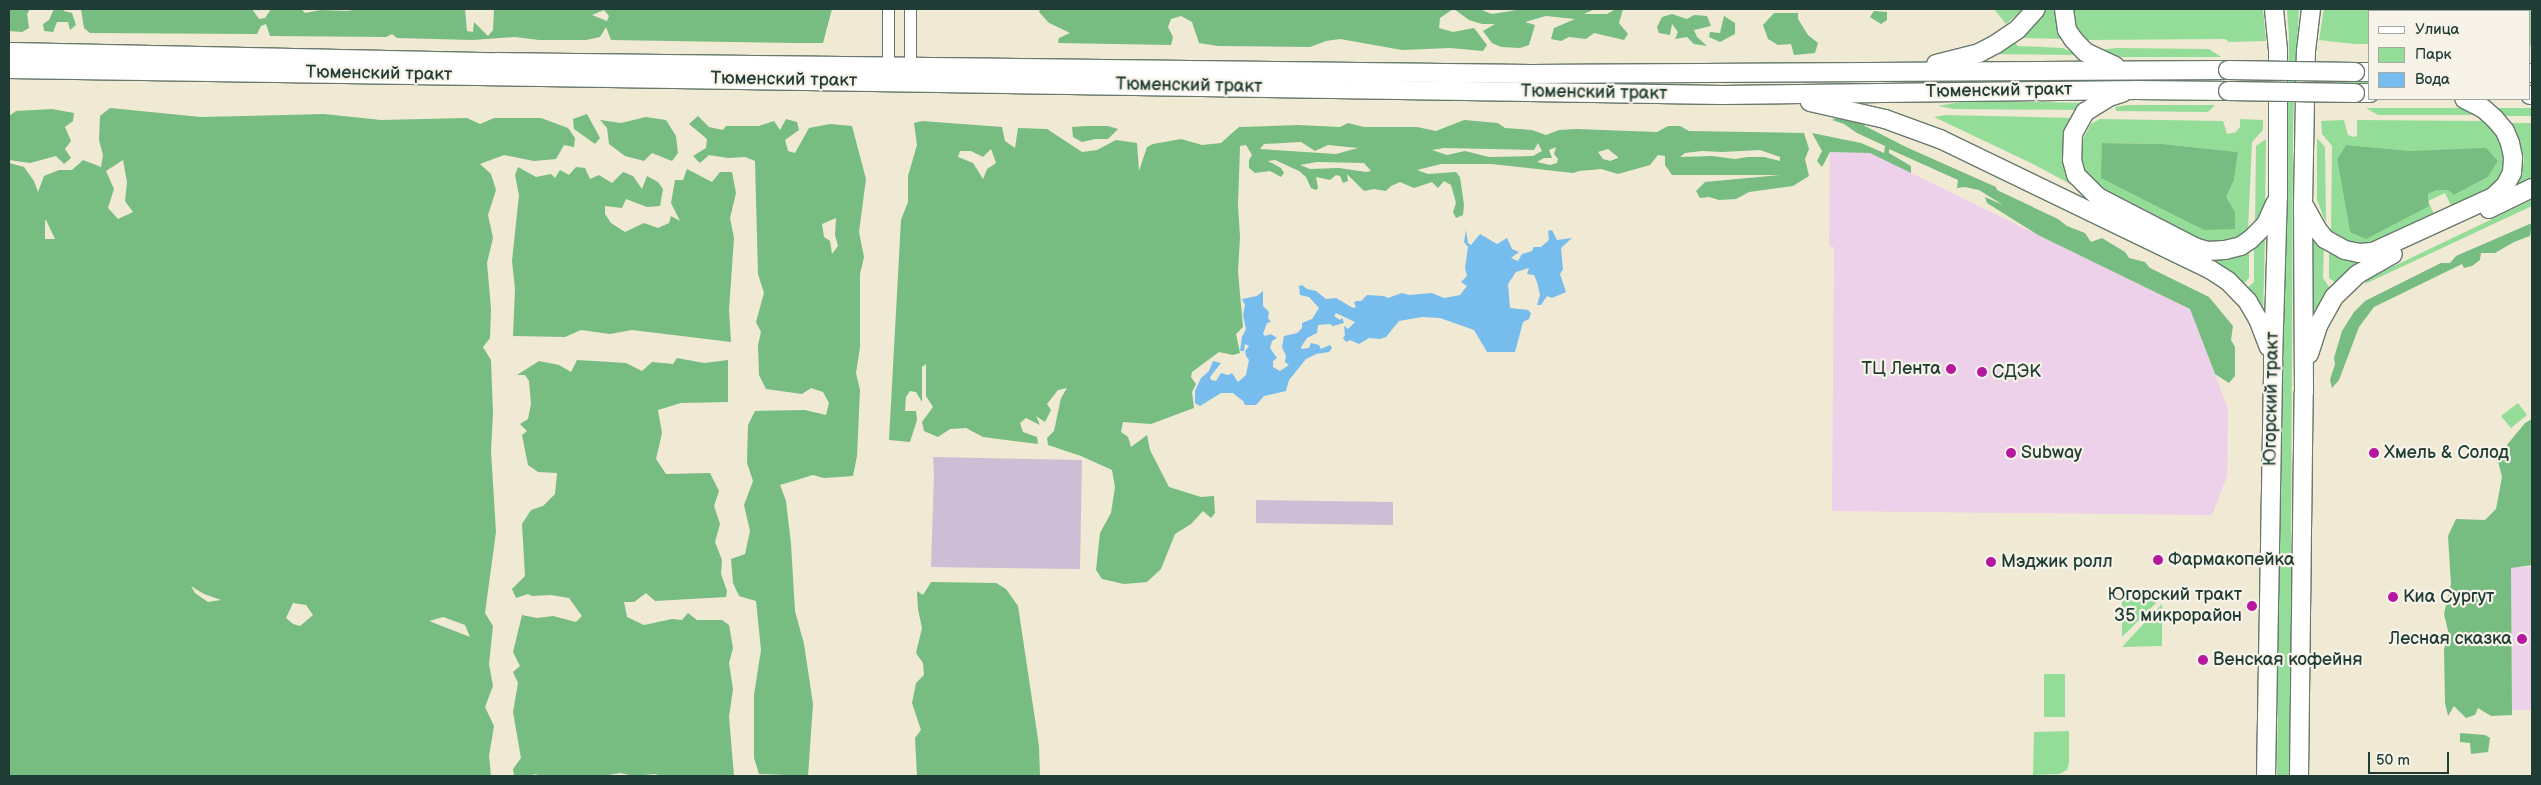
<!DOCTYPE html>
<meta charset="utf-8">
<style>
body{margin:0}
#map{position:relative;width:2541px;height:785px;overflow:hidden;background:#f0e9d3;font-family:"Balsamiq Sans",sans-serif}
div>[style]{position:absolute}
.built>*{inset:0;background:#edd0e9}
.industrial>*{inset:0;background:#ccbed4}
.green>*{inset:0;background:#94dd98}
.forest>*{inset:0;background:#77bc80}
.water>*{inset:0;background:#76bced}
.roads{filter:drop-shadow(1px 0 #68796c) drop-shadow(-1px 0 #68796c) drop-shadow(0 1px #68796c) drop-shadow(0 -1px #68796c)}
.street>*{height:11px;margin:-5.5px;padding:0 5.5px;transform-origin:5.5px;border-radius:5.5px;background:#fff}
.primary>*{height:18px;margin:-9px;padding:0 9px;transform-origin:9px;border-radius:9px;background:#fff}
.bridges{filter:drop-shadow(1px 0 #68796c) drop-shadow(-1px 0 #68796c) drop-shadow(0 1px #68796c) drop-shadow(0 -1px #68796c)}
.primary-bridge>*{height:18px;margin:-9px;padding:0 9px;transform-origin:9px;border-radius:9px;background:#fff}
.dots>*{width:14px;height:14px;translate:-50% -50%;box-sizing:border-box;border:2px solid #f7f3e8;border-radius:50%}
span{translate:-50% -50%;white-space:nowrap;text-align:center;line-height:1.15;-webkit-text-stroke:4.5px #f7f3e8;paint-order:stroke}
.street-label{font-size:18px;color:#1f3d34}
.poi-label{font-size:18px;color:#1f3d34}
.right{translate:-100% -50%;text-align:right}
.left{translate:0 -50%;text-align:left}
.frame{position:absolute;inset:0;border:10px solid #1f3d34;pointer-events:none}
.legend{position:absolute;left:2368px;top:10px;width:162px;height:90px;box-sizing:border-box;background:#f7f3e8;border:1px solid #a1aaa0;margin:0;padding:6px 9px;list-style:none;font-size:15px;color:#1f3d34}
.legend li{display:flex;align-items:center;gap:10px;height:25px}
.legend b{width:25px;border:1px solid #a1aaa0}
.scale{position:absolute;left:2368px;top:752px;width:81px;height:22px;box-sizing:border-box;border:2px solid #1f3d34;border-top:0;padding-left:6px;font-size:15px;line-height:18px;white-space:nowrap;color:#1f3d34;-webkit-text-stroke:4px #f7f3e8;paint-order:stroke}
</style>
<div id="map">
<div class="built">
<i style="clip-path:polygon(1830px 152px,1870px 153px,2190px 309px,2228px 409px,2227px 476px,2212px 515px,1832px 511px,1834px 247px,1829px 247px)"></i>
<i style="clip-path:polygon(2511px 567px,2532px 567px,2532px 710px,2512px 710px)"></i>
</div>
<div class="industrial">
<i style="clip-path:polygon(933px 457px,1082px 460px,1080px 569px,931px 567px,934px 475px)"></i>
<i style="clip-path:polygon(1256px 500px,1393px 502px,1393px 525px,1256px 523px)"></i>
</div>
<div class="green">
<i style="clip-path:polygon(1994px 9px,2023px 9px,2006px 24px)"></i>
<i style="clip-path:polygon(2041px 9px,2059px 9px,2066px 39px,2023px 38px,2019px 34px)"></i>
<i style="clip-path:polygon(2072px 9px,2263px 9px,2266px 41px,2229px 42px,2225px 39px,2087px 40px,2077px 27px)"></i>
<i style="clip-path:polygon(2287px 9px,2299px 9px,2293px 122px,2291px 553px,2280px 554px,2289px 37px)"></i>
<i style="clip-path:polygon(2324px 9px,2502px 9px,2501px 11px,2370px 11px,2370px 44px,2354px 44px,2319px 40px)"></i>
<i style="clip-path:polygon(2516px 9px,2532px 9px,2532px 45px,2530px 45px,2530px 11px,2516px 11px)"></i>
<i style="clip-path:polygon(2011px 39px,2018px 46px,2063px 48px,2078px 55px,1987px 54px)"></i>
<i style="clip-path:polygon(2117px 48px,2209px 49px,2221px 57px,2117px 57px,2098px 50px)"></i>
<i style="clip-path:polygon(2340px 80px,2370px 80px,2370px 86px,2340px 85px)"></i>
<i style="clip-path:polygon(1961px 102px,2036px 102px,2088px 103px,2080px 110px,1954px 109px,1938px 106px)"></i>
<i style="clip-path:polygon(2127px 105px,2215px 105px,2208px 112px,2116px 111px,2115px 107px)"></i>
<i style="clip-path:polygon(2366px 108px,2465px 108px,2477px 115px,2378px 115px)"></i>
<i style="clip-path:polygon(2491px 108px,2532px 108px,2532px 116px,2501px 116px)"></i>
<i style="clip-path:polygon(1945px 115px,2076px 118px,2065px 136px,2063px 157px,2066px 172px,2076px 187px,2033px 164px,1934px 117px)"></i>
<i style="clip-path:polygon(evenodd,2100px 119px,2223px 121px,2227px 134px,2236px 132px,2240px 127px,2240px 119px,2263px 120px,2263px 130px,2252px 142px,2248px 231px,2231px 241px,2219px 243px,2206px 242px,2101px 193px,2086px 176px,2080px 153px,2083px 139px,2091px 124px,2100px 119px,2102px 143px,2163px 144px,2238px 152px,2234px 180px,2226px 197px,2102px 143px)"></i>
<i style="clip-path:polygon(evenodd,2344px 120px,2348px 135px,2354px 137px,2357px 136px,2357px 120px,2485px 121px,2495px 129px,2503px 143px,2506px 170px,2493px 190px,2453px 210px,2445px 193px,2428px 201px,2436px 218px,2373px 245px,2359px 246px,2331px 233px,2332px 146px,2322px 134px,2321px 121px,2344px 120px,2346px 145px,2412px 151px,2498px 161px,2488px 177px,2454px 195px,2448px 190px,2437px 190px,2428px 194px,2429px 206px,2350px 232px,2337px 159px,2346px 145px)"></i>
<i style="clip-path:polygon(2506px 123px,2532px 123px,2532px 178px,2516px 186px,2522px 172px,2524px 158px,2515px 133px)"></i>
<i style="clip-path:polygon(2317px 138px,2325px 147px,2326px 223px,2317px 200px)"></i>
<i style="clip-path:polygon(2266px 139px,2265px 203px,2255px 224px,2256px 146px)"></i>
<i style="clip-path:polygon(2532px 200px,2532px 206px,2365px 284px,2367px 279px)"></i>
<i style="clip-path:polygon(2312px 235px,2324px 246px,2323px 278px,2330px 288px,2313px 312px)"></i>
<i style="clip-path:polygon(2265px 237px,2263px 315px,2245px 290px,2254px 282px,2254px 248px)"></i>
<i style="clip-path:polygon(2249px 249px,2249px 278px,2243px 284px,2229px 270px,2209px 258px)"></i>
<i style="clip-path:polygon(2329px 249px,2357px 261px,2358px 264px,2335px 282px,2329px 278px)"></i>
<i style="clip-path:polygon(2518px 403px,2527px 415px,2511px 428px,2501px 416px)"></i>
<i style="clip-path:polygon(2279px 560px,2292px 560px,2289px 776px,2277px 776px)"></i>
<i style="clip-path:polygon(2122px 600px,2158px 601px,2122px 637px)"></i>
<i style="clip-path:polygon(2162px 604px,2162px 646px,2122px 647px)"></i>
<i style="clip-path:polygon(2044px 674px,2065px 674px,2065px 717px,2044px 717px)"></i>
<i style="clip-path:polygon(2069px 731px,2069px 763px,2067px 770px,2059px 774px,2033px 775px,2034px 732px)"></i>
</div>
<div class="forest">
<i style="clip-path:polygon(9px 9px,30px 9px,27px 14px,29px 28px,22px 32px,9px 31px)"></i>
<i style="clip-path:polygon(54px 9px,63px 9px,64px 11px,72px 13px,76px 25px,70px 30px,68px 22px,57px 22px,53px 32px,44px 31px,43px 24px,49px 20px)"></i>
<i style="clip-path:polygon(evenodd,81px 9px,252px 9px,259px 19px,265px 18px,271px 9px,301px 9px,305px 13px,321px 10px,347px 11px,359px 9px,465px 9px,467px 31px,473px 32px,474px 22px,488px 36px,493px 30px,494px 9px,832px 9px,823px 43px,797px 43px,611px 40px,606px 27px,600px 37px,586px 40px,539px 40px,515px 37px,473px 40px,397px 38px,392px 34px,386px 37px,270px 36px,266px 24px,261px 26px,257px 34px,90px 33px,84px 28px,81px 9px,604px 10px,609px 16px,607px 21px,592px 15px,604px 10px)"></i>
<i style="clip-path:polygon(1040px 9px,1453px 9px,1440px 18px,1439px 28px,1453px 32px,1474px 28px,1487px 45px,1483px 51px,1450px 48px,1402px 50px,1340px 39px,1326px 41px,1310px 47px,1218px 46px,1199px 43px,1192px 22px,1181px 16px,1171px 19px,1168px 27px,1173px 37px,1171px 45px,1058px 43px,1059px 38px,1070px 33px,1049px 23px,1039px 12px)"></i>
<i style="clip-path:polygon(1454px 9px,1479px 9px,1492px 14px,1523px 9px,1595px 9px,1584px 14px,1607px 14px,1616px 9px,1623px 9px,1619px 23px,1628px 34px,1624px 40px,1594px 33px,1586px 39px,1569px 37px,1561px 41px,1551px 39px,1554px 28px,1575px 19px,1546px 16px,1525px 22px,1535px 25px,1529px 45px,1520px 48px,1501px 47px,1492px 43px,1483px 31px,1495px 24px,1482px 24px,1469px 20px)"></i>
<i style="clip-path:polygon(1874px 11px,1887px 12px,1887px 20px,1881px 24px,1870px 17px)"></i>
<i style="clip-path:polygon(1774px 13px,1798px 13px,1798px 19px,1808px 35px,1818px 43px,1815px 53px,1794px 55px,1791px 44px,1778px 45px,1768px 39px,1763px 25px)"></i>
<i style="clip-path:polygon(1672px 14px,1687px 19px,1694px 15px,1707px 16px,1711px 26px,1694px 30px,1697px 37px,1707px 46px,1694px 44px,1687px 37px,1675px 39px,1678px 32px,1672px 24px,1670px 35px,1659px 33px,1657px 27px,1662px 17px)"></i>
<i style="clip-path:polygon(1724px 16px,1735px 23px,1735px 34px,1720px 42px,1709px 37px,1710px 32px,1720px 33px)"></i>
<i style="clip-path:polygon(evenodd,110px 108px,201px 117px,324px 114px,381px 120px,467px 118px,480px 124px,494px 118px,541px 118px,568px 128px,575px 138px,574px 147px,564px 145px,556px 159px,534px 161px,504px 155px,480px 164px,491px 174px,496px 190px,488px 215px,493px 238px,487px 263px,491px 309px,490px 338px,483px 347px,491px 360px,493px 413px,491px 451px,496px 532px,485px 613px,493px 626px,489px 664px,493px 686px,485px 707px,494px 726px,489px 756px,491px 776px,9px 776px,9px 163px,24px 167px,34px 181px,38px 192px,44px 176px,59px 170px,72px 170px,83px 160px,101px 167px,103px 155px,99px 140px,100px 116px,110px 108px,123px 160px,127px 182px,125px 201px,133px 212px,118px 219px,108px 208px,114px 189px,106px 171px,123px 160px,110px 108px,45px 220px,46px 220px,55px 239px,45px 239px,45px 220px,110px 108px,191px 586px,204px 594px,221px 600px,208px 602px,195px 593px,191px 586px,110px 108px,293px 603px,306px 605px,313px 615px,300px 626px,293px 624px,286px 618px,293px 603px,110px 108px,443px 617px,465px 625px,470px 637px,429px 621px,443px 617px)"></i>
<i style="clip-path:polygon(52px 109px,74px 113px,73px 121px,65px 127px,71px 141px,65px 149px,71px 158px,64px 164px,56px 156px,30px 163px,9px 160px,9px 116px,16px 111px)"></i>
<i style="clip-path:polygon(587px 114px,600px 138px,595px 144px,574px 129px,573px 119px)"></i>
<i style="clip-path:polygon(evenodd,698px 116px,709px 127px,723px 130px,726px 126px,759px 126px,774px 121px,780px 130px,786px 119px,797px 122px,799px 130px,785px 140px,788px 151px,795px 153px,809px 128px,830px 124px,852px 126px,866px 179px,859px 232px,864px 257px,860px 274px,860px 347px,856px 373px,860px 390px,857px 456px,853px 476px,824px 478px,813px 475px,780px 485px,786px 501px,791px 544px,795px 611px,804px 644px,813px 704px,808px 776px,759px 774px,754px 758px,754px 695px,761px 650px,756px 601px,739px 596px,733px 583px,731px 559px,745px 554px,750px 531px,744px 505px,753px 481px,747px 463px,748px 425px,755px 411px,805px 410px,826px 415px,829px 403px,823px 392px,811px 388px,802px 394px,766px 389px,759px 375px,758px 345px,761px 332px,756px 322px,764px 293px,758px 274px,755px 161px,745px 157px,728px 158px,709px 155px,700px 163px,693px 156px,706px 148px,707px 139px,689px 124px,698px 116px,836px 218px,835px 235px,838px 246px,832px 254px,830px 241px,824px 237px,822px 224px,836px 218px)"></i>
<i style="clip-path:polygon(646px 117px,666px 120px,676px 136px,678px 153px,672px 161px,652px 153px,644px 161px,625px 156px,609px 144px,607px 128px,600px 120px,621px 123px)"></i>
<i style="clip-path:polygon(1838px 117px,1855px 118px,1865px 126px,1906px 147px,1996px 187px,1997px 190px,2058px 219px,2067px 226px,2085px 233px,2091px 242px,2102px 238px,2125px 252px,2129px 258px,2145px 262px,2150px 268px,2209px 297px,2233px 326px,2231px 340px,2235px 347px,2235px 376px,2229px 383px,2215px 374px,2190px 309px,2038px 235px,1987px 203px,1985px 197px,2003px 205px,1979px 190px,1965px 187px,1957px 188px,1958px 180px,1889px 149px,1889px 153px,1911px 166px,1911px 173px,1870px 153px,1830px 152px,1822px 167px,1817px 161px,1822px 151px,1812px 133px,1861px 143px,1884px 153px,1885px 146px,1857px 133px,1844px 124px,1832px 120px)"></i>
<i style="clip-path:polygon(evenodd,1464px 120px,1498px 123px,1505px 128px,1532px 130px,1546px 135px,1559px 130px,1576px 129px,1657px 132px,1668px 126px,1680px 126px,1689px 131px,1804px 133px,1809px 149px,1805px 159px,1809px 176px,1793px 186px,1749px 192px,1736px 199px,1719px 200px,1709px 197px,1700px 198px,1696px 191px,1705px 182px,1781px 175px,1672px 175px,1665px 165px,1665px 156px,1658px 155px,1650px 165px,1618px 174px,1601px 169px,1579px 171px,1573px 173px,1491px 164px,1441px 164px,1417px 170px,1428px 174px,1456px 172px,1460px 177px,1464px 205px,1463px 215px,1456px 218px,1453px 212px,1456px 203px,1451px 185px,1444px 181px,1438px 188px,1432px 182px,1414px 188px,1400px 182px,1391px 186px,1386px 191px,1374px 189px,1364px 191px,1347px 174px,1348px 181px,1343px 183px,1340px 176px,1336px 175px,1330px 180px,1316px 177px,1318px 188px,1316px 190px,1311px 188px,1306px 177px,1299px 171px,1275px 160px,1268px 161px,1281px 168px,1284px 173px,1281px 177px,1270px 171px,1255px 173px,1249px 168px,1249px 160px,1252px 155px,1246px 145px,1240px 146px,1238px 205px,1240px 237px,1238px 272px,1243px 327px,1236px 334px,1240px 353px,1233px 355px,1219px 352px,1192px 372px,1191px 377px,1196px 384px,1192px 392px,1194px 408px,1151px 424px,1123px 422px,1121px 432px,1128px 437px,1131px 447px,1147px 435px,1150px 450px,1169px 487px,1201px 497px,1214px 496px,1215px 513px,1211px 518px,1203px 511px,1191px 524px,1175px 534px,1161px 569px,1147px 582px,1124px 584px,1102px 579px,1096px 570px,1100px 533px,1111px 513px,1115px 487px,1112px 470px,1081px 456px,1048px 445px,1047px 438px,1054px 431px,1061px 398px,1067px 388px,1058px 390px,1047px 404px,1051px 410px,1045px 422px,1036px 416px,1040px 425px,1026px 418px,1020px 423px,1023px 432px,1037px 437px,1038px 444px,983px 437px,966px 428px,950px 429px,938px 437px,924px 431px,922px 422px,933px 407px,926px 396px,926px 364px,922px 367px,922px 402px,916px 392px,910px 391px,906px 397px,905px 411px,916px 411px,917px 420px,910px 442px,889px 440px,901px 220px,908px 202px,908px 176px,917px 145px,914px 123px,922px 121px,1002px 127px,1005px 141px,1015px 148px,1018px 128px,1047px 129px,1082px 152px,1097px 150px,1116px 140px,1137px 143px,1139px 171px,1147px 147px,1153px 144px,1181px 139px,1202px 145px,1221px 143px,1239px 127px,1298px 125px,1340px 127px,1348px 123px,1364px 127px,1417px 127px,1436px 131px,1464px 120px,1301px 142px,1315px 151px,1328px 145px,1358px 148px,1336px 154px,1260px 149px,1264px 144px,1301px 142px,1464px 120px,1538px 143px,1542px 151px,1533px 156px,1489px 157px,1465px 151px,1447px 155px,1432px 150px,1444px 148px,1534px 150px,1538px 143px,1464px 120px,1556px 147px,1554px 154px,1558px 159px,1557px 163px,1550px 165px,1537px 162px,1544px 158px,1552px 158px,1549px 150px,1556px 147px,1464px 120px,991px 149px,996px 163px,987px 169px,983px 179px,973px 163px,958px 157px,960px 151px,971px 151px,983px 157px,991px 149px,1464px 120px,1608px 149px,1618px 157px,1618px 158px,1610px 161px,1603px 159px,1598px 152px,1608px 149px,1464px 120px,1760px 150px,1780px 157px,1780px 161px,1764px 157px,1748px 157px,1735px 159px,1712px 156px,1680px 157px,1685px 153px,1702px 151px,1722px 152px,1760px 150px,1464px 120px,1317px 162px,1364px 163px,1371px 171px,1366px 172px,1339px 168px,1310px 169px,1300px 165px,1317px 162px)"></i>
<i style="clip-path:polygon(1087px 126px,1108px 126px,1118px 129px,1108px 139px,1095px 139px,1082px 142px,1073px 137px,1072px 127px)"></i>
<i style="clip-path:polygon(2102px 143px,2163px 144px,2238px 152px,2234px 180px,2226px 197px,2235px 212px,2235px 229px,2204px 230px,2101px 178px)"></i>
<i style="clip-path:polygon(2346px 145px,2412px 151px,2486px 148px,2498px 161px,2488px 177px,2454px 195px,2448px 190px,2437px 190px,2428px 194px,2429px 206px,2366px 239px,2350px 232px,2337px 159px)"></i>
<i style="clip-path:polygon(518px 167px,536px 177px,551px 174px,555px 178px,560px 170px,569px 175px,576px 167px,585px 168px,590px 179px,599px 175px,612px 183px,623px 172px,633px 176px,642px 189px,647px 176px,658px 182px,663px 189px,660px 206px,647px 207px,626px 199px,622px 208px,605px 206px,605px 214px,611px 223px,625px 232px,644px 223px,658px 228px,669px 223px,671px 216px,680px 221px,671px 203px,675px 180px,683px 180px,687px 169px,712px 182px,720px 172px,732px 172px,736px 193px,730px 218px,734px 238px,729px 310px,731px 342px,632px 330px,610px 334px,581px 330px,565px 337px,513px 336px,515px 289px,512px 261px,519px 195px,515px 175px)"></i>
<i style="clip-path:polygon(2532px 223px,2530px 236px,2514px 242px,2495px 253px,2481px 253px,2480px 260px,2472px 266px,2464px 268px,2462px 264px,2374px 307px,2359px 327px,2339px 380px,2332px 388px,2330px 380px,2335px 364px,2334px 358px,2342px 331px,2354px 312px,2365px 301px,2441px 263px,2450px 263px,2456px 256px)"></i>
<i style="clip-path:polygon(677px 358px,704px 363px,728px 360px,728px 402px,681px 403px,658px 410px,662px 433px,656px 459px,666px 474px,710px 473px,719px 491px,714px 506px,720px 524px,715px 542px,722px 560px,721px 574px,727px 591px,726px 597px,655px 601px,646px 593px,634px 602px,624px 602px,627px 617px,644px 625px,672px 619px,682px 620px,688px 613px,697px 620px,722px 620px,729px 625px,733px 648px,729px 663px,733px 689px,729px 717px,734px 776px,662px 776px,655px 774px,634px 776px,620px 773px,603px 776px,541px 776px,535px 774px,532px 776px,514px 776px,513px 769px,521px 758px,513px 712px,518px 683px,513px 672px,520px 666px,513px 652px,522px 615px,537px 618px,553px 616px,576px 622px,582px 616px,569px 598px,551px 595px,532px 596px,528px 594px,516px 598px,512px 589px,525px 576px,522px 524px,531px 510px,543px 506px,555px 494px,557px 473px,538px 472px,528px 465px,522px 435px,527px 431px,520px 424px,528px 419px,531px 404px,529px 381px,525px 375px,517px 375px,539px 361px,559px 365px,571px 372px,577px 360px,626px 363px,642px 371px,652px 362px,673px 364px)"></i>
<i style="clip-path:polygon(2532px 419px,2532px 565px,2511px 568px,2512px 715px,2491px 716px,2478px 708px,2475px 715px,2466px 718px,2454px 706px,2448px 716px,2445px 703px,2444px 649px,2449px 635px,2444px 614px,2451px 584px,2448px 536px,2456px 519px,2485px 520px,2496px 509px,2502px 477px,2497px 457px,2525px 423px)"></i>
<i style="clip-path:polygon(931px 582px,996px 583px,1006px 589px,1018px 606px,1039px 746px,1040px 776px,917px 776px,915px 738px,921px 730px,912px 703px,916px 683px,924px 675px,923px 663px,916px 653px,922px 628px,918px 609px,917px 591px,923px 595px)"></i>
<i style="clip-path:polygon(2460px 733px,2485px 735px,2490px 738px,2488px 752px,2471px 754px,2470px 743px,2460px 742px)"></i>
</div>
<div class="water">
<i style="clip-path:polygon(1466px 230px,1468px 243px,1471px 245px,1480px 234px,1497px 244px,1507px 238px,1512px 249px,1519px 252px,1511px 258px,1518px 261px,1522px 254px,1532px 251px,1534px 247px,1541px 247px,1549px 240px,1548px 231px,1552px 230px,1557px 240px,1572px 238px,1561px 248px,1563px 269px,1560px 274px,1566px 292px,1552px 298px,1547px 296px,1541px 305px,1537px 305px,1540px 295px,1537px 282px,1534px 275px,1527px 274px,1529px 268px,1516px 272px,1508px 284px,1510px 308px,1528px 310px,1531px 313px,1529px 319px,1523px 322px,1515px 352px,1487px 352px,1474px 330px,1440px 318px,1422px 317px,1399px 321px,1386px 337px,1380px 339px,1369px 338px,1359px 344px,1350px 340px,1346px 342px,1343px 338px,1345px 335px,1344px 326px,1348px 329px,1355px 322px,1336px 313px,1334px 316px,1340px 320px,1342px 318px,1344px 323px,1333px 326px,1330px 324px,1318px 325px,1317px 333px,1307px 338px,1301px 347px,1302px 349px,1309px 348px,1311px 343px,1319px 345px,1321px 349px,1330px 345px,1332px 348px,1329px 352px,1316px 354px,1306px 359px,1289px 380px,1286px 391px,1264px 396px,1256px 405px,1245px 405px,1243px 401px,1233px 393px,1221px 393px,1200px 406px,1195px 403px,1195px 391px,1201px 378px,1209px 371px,1213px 361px,1221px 363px,1210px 377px,1211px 380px,1216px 381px,1221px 373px,1228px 375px,1232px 373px,1238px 382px,1246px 375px,1249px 360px,1246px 356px,1245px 351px,1249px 346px,1245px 344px,1244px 351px,1240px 351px,1242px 337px,1246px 329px,1243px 315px,1245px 305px,1242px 299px,1257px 296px,1263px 291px,1263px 306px,1269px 312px,1268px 318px,1271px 322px,1267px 323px,1263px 334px,1265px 336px,1271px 334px,1277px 338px,1272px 341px,1270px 348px,1277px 358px,1273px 361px,1273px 367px,1280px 371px,1289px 365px,1285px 362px,1286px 356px,1282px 347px,1284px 336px,1297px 333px,1302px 328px,1302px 323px,1312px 319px,1319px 308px,1309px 297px,1300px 295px,1299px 286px,1302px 285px,1307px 289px,1316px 291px,1326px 299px,1336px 298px,1353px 308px,1356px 307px,1354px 303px,1356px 301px,1361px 301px,1367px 295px,1384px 296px,1388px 298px,1402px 293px,1409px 295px,1432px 293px,1444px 298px,1460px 295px,1467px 286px,1461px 282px,1467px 276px,1465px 268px,1468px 247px,1464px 242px)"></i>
</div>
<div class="roads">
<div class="street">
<i style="left:888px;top:9px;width:57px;rotate:90deg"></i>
<i style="left:910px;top:9px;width:57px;rotate:90deg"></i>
</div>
<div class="primary">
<i style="left:2064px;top:9px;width:21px;rotate:82deg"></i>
<i style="left:2067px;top:30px;width:11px;rotate:56deg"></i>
<i style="left:2073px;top:39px;width:18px;rotate:47deg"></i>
<i style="left:2085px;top:52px;width:33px;rotate:25deg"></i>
<i style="left:2508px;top:11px;width:2px;rotate:-90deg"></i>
<i style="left:9px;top:52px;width:487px;rotate:1.2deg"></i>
<i style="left:496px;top:62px;width:1034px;rotate:0.66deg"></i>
<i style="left:1530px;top:74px;width:698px;rotate:-0.33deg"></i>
<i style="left:1936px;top:64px;width:44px;rotate:-14.3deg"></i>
<i style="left:1979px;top:53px;width:19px;rotate:-28deg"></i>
<i style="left:1996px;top:44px;width:25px;rotate:-34deg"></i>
<i style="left:2017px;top:30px;width:28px;rotate:-48deg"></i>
<i style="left:9px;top:69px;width:1713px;rotate:0.87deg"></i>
<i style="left:1722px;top:95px;width:415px;rotate:-0.7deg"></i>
<i style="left:2137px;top:90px;width:91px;rotate:0.6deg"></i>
<i style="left:2355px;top:72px;width:15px"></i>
<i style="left:2530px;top:73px;width:2px"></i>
<i style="left:2122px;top:93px;width:14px;rotate:163deg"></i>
<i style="left:2109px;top:97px;width:28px;rotate:148deg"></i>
<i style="left:2085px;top:112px;width:25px;rotate:119deg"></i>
<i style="left:2073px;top:134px;width:26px;rotate:92deg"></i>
<i style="left:2072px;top:160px;width:16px;rotate:75deg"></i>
<i style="left:2076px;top:175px;width:31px;rotate:45deg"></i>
<i style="left:2098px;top:197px;width:111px;rotate:27.3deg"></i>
<i style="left:2197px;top:248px;width:11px;rotate:15deg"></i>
<i style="left:2208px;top:251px;width:17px;rotate:-3deg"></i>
<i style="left:2225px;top:250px;width:16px;rotate:-14deg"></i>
<i style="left:2241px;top:246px;width:12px;rotate:-35deg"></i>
<i style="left:2251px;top:239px;width:21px;rotate:-45deg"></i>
<i style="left:2266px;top:224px;width:22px;rotate:-66deg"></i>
<i style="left:2355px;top:93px;width:15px"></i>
<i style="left:2530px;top:95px;width:2px"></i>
<i style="left:1810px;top:102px;width:77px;rotate:12.8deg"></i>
<i style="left:1885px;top:119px;width:59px;rotate:20deg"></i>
<i style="left:1940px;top:139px;width:301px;rotate:25.8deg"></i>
<i style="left:2211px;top:270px;width:20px;rotate:33deg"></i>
<i style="left:2228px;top:281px;width:29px;rotate:46deg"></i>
<i style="left:2248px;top:302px;width:20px;rotate:60deg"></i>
<i style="left:2258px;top:319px;width:30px;rotate:69deg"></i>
<i style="left:2305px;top:207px;width:25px;rotate:61deg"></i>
<i style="left:2317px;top:229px;width:13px;rotate:51deg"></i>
<i style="left:2325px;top:239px;width:23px;rotate:29deg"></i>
<i style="left:2345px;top:250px;width:14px;rotate:12deg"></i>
<i style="left:2359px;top:253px;width:14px;rotate:-4deg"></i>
<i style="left:2373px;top:252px;width:132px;rotate:-24.6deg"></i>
<i style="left:2493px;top:197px;width:16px;rotate:-43deg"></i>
<i style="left:2505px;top:186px;width:15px;rotate:-62deg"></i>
<i style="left:2512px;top:173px;width:16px;rotate:-86deg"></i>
<i style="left:2513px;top:157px;width:14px;rotate:-102deg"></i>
<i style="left:2510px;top:143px;width:13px;rotate:-113deg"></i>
<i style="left:2505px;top:131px;width:16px;rotate:-130deg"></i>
<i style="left:2495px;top:119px;width:15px;rotate:-138deg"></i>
<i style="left:2484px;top:109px;width:22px;rotate:-153deg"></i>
<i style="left:2489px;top:209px;width:48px;rotate:-26deg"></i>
<i style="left:2309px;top:354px;width:32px;rotate:-72deg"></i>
<i style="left:2319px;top:324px;width:31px;rotate:-61deg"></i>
<i style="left:2334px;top:297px;width:33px;rotate:-44deg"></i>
<i style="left:2358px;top:274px;width:40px;rotate:-29.7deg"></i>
<i style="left:2266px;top:776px;width:415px;rotate:-89deg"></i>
<i style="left:2273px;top:361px;width:164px;rotate:-88.3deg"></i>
<i style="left:2278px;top:197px;width:147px;rotate:-90deg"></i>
<i style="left:2278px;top:50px;width:41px;rotate:-95.6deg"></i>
<i style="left:2299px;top:776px;width:384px;rotate:-89.3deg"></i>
<i style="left:2304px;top:392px;width:188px;rotate:-90.3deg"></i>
<i style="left:2303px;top:204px;width:153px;rotate:-88.9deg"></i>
<i style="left:2306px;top:51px;width:42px;rotate:-83.2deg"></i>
</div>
</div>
<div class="bridges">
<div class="primary-bridge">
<i style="left:2228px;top:70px;width:127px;rotate:0.9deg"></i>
<i style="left:2228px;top:91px;width:127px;rotate:0.9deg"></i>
</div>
</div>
<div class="dots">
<i style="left:1951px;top:369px;background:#b5179e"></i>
<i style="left:1982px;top:372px;background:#b5179e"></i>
<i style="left:2011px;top:453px;background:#b5179e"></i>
<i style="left:2374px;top:453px;background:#b5179e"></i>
<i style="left:2158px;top:560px;background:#b5179e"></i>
<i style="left:1991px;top:562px;background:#b5179e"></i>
<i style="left:2393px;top:597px;background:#b5179e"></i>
<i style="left:2252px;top:606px;background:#b5179e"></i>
<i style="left:2522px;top:639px;background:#b5179e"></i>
<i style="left:2203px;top:660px;background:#b5179e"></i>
</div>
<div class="street-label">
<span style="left:379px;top:74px;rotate:1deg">Тюменский тракт</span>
<span style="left:784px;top:80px;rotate:1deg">Тюменский тракт</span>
<span style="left:1189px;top:86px;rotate:1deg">Тюменский тракт</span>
<span style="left:1999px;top:91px;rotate:-1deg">Тюменский тракт</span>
<span style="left:1594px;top:93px;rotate:1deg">Тюменский тракт</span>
<span style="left:2272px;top:399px;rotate:-89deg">Югорский тракт</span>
</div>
<div class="poi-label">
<span class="right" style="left:1941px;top:369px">ТЦ Лента</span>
<span class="left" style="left:1992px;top:372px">СДЭК</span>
<span class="left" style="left:2021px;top:453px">Subway</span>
<span class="left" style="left:2384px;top:453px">Хмель &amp; Солод</span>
<span class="left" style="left:2168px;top:560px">Фармакопейка</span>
<span class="left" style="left:2001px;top:562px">Мэджик ролл</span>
<span class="right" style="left:2242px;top:606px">Югорский тракт<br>35 микрорайон</span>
<span class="left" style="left:2403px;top:597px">Киа Сургут</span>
<span class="right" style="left:2512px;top:639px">Лесная сказка</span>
<span class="left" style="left:2213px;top:660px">Венская кофейня</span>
</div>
<div class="frame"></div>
<ul class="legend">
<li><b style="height:6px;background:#fff"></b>Улица</li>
<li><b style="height:14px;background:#94dd98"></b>Парк</li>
<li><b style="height:14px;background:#76bced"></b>Вода</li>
</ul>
<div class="scale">50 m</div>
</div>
